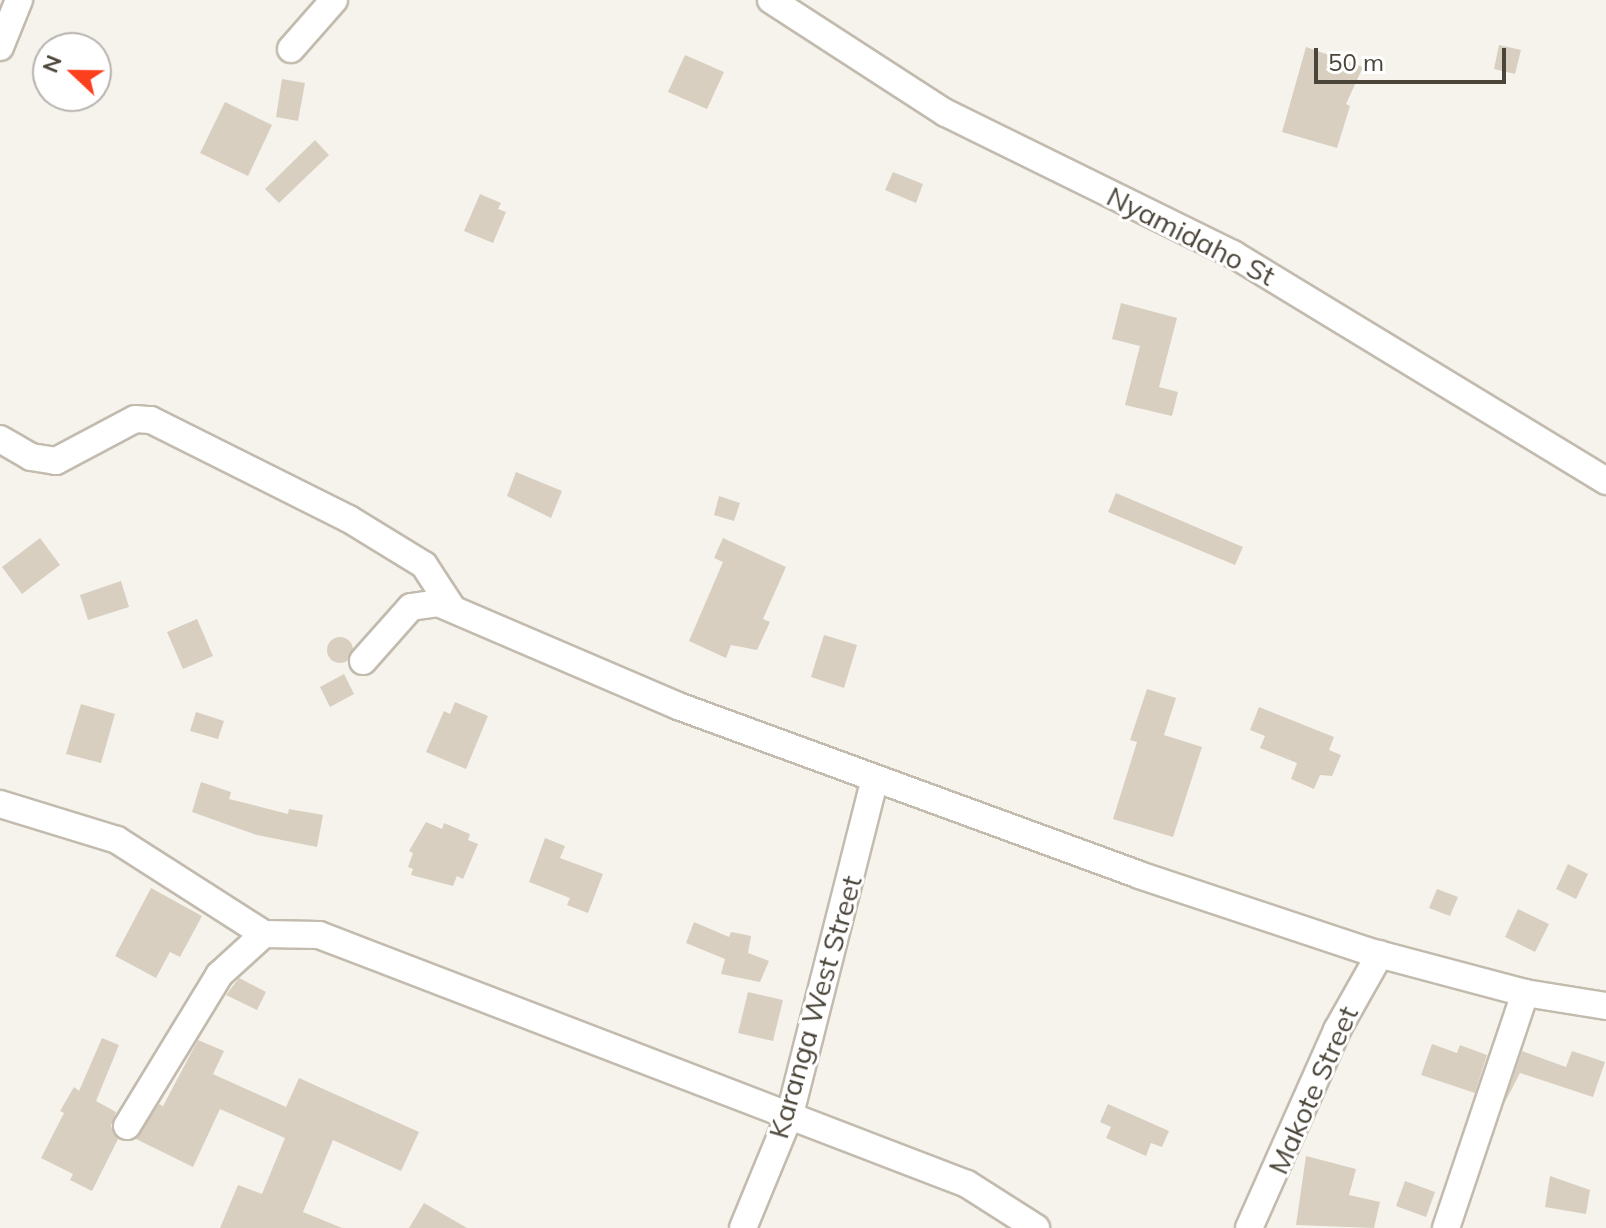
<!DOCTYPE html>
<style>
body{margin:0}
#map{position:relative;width:1606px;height:1228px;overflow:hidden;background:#f6f3ec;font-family:Mulish,sans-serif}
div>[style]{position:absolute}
.building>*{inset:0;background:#d8cfc1}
.round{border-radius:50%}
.roads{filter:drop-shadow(2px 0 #c2bbae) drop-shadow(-2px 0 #c2bbae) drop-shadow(0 2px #c2bbae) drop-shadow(0 -2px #c2bbae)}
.minor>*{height:26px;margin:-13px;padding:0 13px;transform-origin:13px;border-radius:13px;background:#fff}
span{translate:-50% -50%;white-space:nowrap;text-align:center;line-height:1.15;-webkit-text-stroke:6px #fff;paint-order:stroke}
.street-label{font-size:28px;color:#4b4439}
.north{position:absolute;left:32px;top:32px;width:80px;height:80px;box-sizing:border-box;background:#fff;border:2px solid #b7b4b0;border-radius:50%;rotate:292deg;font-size:22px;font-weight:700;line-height:32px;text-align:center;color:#4b4439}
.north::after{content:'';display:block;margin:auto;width:28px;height:36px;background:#fc3f1d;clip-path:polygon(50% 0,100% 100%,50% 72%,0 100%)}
.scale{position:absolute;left:1314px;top:48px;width:192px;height:36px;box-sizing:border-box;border:4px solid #4b4439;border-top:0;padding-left:10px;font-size:24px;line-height:28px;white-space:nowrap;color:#4b4439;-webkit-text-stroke:6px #fff;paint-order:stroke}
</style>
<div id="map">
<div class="building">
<i style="clip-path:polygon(1499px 45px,1521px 50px,1515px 74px,1494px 69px)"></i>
<i style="clip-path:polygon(1306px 47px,1363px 67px,1346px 104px,1350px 106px,1337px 148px,1282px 132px)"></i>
<i style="clip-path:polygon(685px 55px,724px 72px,707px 109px,668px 92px)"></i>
<i style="clip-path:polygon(282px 79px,305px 83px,298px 121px,276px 117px)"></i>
<i style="clip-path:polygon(225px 102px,272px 125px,248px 176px,200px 153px)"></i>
<i style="clip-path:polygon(315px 140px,329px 155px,279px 203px,265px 189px)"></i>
<i style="clip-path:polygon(893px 172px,923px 184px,916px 203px,885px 190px)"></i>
<i style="clip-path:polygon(480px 194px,501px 203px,498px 209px,506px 212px,493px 243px,464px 231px)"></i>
<i style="clip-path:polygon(1121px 303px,1177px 318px,1159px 387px,1178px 392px,1172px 416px,1125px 405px,1140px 346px,1112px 339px)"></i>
<i style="clip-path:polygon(516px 472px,562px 491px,551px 518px,507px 496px)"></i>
<i style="clip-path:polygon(1116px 493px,1243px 547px,1235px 565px,1108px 512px)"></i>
<i style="clip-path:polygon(719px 496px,740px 503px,734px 521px,714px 515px)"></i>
<i style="clip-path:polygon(40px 538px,60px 565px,22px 594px,2px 567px)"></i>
<i style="clip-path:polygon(723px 538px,786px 567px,763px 619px,770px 622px,757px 650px,731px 645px,726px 658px,689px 641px,723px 562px,714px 558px)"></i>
<i style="clip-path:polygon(121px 581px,129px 607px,88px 620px,80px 595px)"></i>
<i style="clip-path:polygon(197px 619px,213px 656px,183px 669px,167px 632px)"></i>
<i style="clip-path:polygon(824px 635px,857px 645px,844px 688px,811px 677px)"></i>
<i class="round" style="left:327px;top:637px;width:26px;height:26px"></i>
<i style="clip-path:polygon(344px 674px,354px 694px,330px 707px,320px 687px)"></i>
<i style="clip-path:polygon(1147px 689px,1176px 698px,1164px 735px,1202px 747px,1173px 837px,1113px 819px,1137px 742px,1130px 740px)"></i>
<i style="clip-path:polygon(455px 702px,488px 716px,466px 769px,426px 752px,444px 711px,450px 714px)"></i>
<i style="clip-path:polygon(81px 704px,115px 714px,101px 763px,66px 754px)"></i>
<i style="clip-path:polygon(1259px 707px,1334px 737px,1329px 750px,1341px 755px,1332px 776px,1320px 775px,1314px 789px,1291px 779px,1297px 763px,1260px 748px,1265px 736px,1250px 730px)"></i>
<i style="clip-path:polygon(196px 712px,224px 721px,218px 739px,190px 731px)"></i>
<i style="clip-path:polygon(201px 782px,231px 792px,229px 799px,288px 814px,289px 809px,323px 815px,317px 847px,257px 835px,192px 812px)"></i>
<i style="clip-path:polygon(426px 822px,442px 829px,444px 823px,470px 834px,468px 840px,478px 844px,463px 879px,457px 876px,453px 886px,411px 875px,413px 869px,408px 867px,413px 853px,409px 851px)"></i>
<i style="clip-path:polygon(545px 838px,565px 846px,560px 858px,603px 874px,588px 913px,567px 905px,570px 898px,529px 882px)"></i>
<i style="clip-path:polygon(1568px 864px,1588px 874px,1576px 899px,1556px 889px)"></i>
<i style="clip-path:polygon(151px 888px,202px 916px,180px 957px,170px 952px,156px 978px,115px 956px)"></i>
<i style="clip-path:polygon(1437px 889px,1458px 897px,1450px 916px,1429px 908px)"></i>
<i style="clip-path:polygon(1518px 909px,1549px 924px,1535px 952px,1505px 937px)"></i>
<i style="clip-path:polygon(694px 922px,729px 937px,731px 932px,751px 936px,748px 953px,769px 961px,760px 982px,721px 974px,725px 959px,686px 943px)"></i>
<i style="clip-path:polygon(239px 978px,266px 992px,257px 1010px,226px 995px)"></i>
<i style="clip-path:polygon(748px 992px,783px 1000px,773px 1041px,738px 1033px)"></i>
<i style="clip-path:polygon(102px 1038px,119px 1045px,96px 1101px,116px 1112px,111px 1126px,118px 1139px,92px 1191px,70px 1180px,73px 1174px,41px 1158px,64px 1113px,60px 1111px,74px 1087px,79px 1091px)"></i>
<i style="clip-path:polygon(198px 1040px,224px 1051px,213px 1074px,286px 1107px,299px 1078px,419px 1132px,401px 1171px,333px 1140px,303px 1212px,342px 1228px,220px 1228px,238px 1185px,262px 1194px,285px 1138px,220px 1109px,193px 1167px,136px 1139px,159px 1104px,163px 1106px)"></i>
<i style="clip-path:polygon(1432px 1044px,1457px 1053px,1460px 1045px,1487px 1055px,1475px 1093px,1421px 1075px)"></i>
<i style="clip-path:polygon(1522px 1051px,1566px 1067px,1572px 1051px,1605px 1062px,1593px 1097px,1520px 1073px,1504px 1104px)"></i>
<i style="clip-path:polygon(1108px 1104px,1169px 1131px,1162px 1147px,1151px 1143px,1146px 1156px,1106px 1138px,1111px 1127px,1100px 1122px)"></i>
<i style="clip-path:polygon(1306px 1156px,1356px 1169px,1349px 1195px,1380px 1202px,1374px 1228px,1296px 1225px)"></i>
<i style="clip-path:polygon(1550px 1176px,1590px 1190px,1586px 1214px,1545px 1207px)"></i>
<i style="clip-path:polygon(1405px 1181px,1435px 1192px,1426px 1217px,1396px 1206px)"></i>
<i style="clip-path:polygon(424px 1203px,467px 1228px,409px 1228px)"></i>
</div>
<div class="roads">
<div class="minor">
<i style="left:771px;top:0;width:208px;rotate:32.9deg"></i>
<i style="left:946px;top:113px;width:320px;rotate:26.2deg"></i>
<i style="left:1233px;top:254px;width:437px;rotate:31.3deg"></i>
<i style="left:0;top:47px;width:51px;rotate:-68deg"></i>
<i style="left:291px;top:49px;width:65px;rotate:-48.7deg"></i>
<i style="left:0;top:439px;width:36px;rotate:30deg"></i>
<i style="left:31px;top:457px;width:25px;rotate:9deg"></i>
<i style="left:56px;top:461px;width:89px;rotate:-28deg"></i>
<i style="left:135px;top:419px;width:16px;rotate:4deg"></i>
<i style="left:151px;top:420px;width:221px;rotate:26.6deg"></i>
<i style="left:349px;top:519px;width:88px;rotate:31.5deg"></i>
<i style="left:424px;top:565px;width:51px;rotate:56.9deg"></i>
<i style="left:363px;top:661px;width:72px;rotate:-48.4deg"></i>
<i style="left:411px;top:607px;width:27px;rotate:-8deg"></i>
<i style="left:438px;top:603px;width:261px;rotate:23.2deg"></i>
<i style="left:678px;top:706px;width:491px;rotate:20.1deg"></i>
<i style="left:1139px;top:875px;width:240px;rotate:18.4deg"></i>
<i style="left:1367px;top:951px;width:163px;rotate:14.9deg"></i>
<i style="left:1525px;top:993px;width:82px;rotate:9.1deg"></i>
<i style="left:0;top:804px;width:122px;rotate:17.1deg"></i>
<i style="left:117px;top:840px;width:174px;rotate:32.6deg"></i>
<i style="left:127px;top:1126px;width:177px;rotate:-58.6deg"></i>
<i style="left:219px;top:975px;width:61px;rotate:-42.3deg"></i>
<i style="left:264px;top:934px;width:55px;rotate:1deg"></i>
<i style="left:319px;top:935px;width:694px;rotate:21.02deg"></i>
<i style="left:967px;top:1184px;width:82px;rotate:32.5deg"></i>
<i style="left:743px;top:1228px;width:123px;rotate:-67.6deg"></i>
<i style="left:790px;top:1114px;width:343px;rotate:-75.8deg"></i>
<i style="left:1249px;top:1228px;width:217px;rotate:-66deg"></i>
<i style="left:1337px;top:1030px;width:87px;rotate:-60.5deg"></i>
<i style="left:1446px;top:1228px;width:248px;rotate:-71.4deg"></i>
</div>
</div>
<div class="street-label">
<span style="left:1191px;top:236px;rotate:27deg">Nyamidaho St</span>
<span style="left:815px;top:1007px;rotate:-74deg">Karanga West Street</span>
<span style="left:1313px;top:1090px;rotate:-66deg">Makote Street</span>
</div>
<div class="north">N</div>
<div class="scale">50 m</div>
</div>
